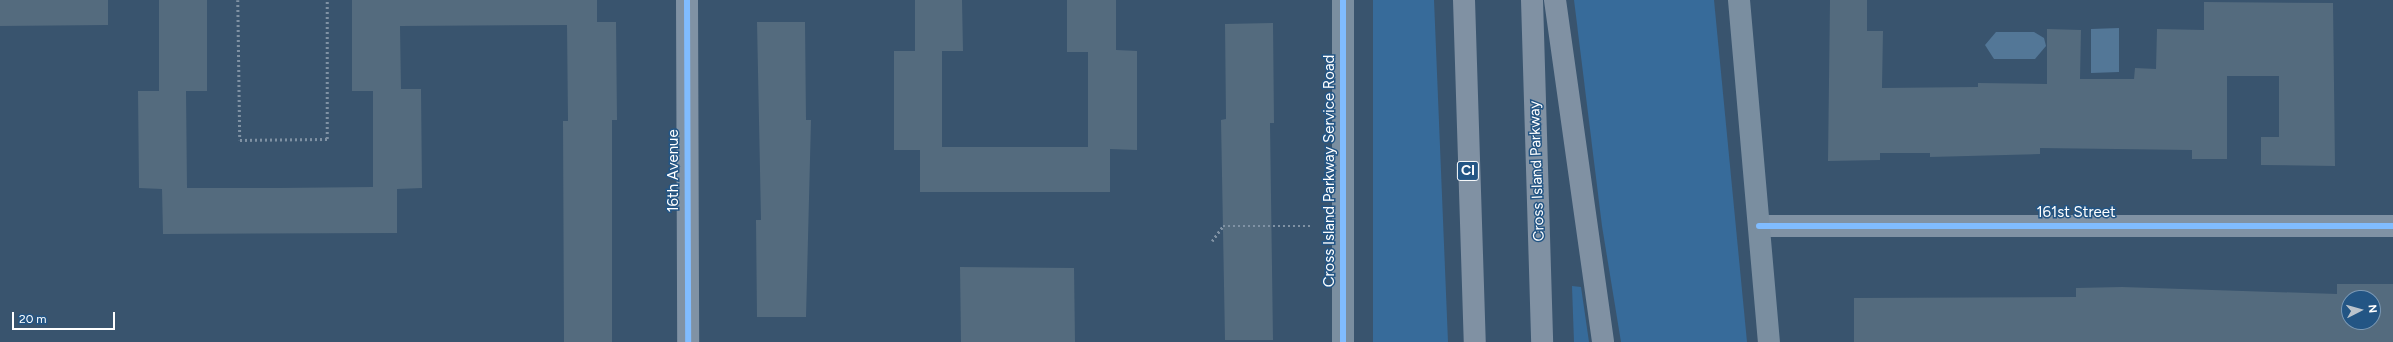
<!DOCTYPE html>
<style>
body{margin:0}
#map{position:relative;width:2393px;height:342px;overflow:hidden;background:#39546e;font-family:Figtree,sans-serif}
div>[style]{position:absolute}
.green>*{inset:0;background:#376b9a}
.water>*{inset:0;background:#537797}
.building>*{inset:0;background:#546b7e}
.path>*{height:2.5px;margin-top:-1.25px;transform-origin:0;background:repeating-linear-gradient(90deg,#8092a4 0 2px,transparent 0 5px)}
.street>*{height:22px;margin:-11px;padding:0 11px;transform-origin:11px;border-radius:11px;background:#8092a4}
.secondary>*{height:22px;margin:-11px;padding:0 11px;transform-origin:11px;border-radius:11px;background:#7a8ea0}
.highway>*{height:22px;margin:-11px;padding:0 11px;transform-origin:11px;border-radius:11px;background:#8091a3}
.cycleway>*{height:6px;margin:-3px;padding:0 3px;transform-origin:3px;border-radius:3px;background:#80bcff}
span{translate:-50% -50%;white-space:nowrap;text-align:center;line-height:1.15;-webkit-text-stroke:3px #235584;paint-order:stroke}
.shield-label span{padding:1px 3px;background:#235584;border:1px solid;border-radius:3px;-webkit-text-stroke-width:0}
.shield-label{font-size:14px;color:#fff;font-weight:700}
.street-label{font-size:15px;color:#fff}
.north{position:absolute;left:2341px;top:290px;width:40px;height:40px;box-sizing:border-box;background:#235584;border:1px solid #7b99b5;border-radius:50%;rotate:84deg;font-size:11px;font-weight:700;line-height:16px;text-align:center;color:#fff}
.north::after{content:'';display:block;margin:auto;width:14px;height:18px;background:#bac3cc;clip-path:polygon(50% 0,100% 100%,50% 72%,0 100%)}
.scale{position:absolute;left:12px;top:312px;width:103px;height:18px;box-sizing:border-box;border:2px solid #fff;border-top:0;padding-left:5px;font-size:12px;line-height:14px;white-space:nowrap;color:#fff;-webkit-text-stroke:3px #235584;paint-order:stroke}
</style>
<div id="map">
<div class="green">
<i style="clip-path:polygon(1373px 0,1434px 0,1448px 342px,1373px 342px)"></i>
<i style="clip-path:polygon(1574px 0,1714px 0,1747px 342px,1621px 342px,1602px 226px)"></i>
<i style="clip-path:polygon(1572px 286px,1581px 287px,1589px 342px,1574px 342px)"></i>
</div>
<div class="water">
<i style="clip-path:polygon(2119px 28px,2119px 72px,2091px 73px,2091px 29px)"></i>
<i style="clip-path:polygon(1996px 32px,2034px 32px,2044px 38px,2046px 46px,2035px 59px,1994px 59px,1985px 45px)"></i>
</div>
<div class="building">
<i style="clip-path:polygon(0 0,108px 0,108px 25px,0 26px)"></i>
<i style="clip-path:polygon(159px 0,207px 0,207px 91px,186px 91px,187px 188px,279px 188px,373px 187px,373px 91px,352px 91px,352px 0,597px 0,597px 22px,616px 22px,617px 120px,612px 120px,612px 342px,564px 342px,563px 121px,568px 121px,567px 25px,400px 26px,401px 89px,421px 89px,422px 188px,397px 189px,397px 233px,163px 234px,162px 189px,139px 188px,138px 91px,159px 91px)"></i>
<i style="clip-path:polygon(915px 0,962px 0,963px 51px,942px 51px,942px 147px,1088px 147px,1088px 52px,1067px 52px,1067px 0,1116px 0,1116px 50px,1137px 51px,1137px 150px,1110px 149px,1110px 192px,920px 192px,920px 150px,894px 150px,894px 51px,915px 51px)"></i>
<i style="clip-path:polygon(1830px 0,1867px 0,1867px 31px,1883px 31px,1882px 88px,1978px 87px,1978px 83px,2047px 84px,2047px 29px,2081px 30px,2080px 79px,2134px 79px,2135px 68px,2156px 69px,2157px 29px,2204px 30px,2204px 2px,2333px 3px,2335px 166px,2261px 165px,2261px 137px,2279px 137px,2279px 76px,2227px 76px,2227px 159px,2192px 159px,2192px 150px,2040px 148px,2040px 154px,1930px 157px,1930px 153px,1880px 153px,1880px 160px,1828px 161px)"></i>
<i style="clip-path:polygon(757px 22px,805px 22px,806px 120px,811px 120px,806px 317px,757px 317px,756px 220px,761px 220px)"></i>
<i style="clip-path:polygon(1273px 23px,1274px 123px,1270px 123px,1273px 340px,1225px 340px,1221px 120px,1226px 119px,1225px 24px)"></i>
<i style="clip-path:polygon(960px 267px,1074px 268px,1075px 342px,961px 342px)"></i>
<i style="clip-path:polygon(evenodd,2337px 284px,2393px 284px,2393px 342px,1854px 342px,1854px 298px,2076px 297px,2076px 288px,2122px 287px,2337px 294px,2337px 284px,2349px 298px,2373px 298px,2373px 322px,2349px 322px,2349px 298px)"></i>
</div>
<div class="path">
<i style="left:238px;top:0;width:140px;rotate:89.2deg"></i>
<i style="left:240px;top:140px;width:87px;rotate:-0.7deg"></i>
<i style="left:327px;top:139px;width:139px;rotate:-90deg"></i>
<i style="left:1212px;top:241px;width:19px;rotate:-54deg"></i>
<i style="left:1223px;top:226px;width:90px"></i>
</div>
<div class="street">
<i style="left:687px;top:0;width:342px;rotate:89.8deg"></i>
<i style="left:1759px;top:226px;width:634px"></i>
</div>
<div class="secondary">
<i style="left:1343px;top:0;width:342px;rotate:90deg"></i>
<i style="left:1739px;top:0;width:343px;rotate:85deg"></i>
</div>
<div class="highway">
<i style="left:1464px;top:0;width:342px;rotate:88.2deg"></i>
<i style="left:1532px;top:0;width:342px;rotate:88.3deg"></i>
<i style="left:1555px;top:0;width:345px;rotate:82deg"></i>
</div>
<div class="cycleway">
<i style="left:687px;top:0;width:342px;rotate:89.8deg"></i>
<i style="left:1343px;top:0;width:342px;rotate:90deg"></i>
<i style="left:1759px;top:226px;width:634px"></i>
</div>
<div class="shield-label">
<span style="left:1468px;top:171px">CI</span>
</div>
<div class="street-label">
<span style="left:674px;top:171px;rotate:-90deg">16th Avenue</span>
<span style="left:1330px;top:171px;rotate:-90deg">Cross Island Parkway Service Road</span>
<span style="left:1537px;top:171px;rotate:-92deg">Cross Island Parkway</span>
<span style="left:2076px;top:213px">161st Street</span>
</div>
<div class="north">N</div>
<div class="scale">20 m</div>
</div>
